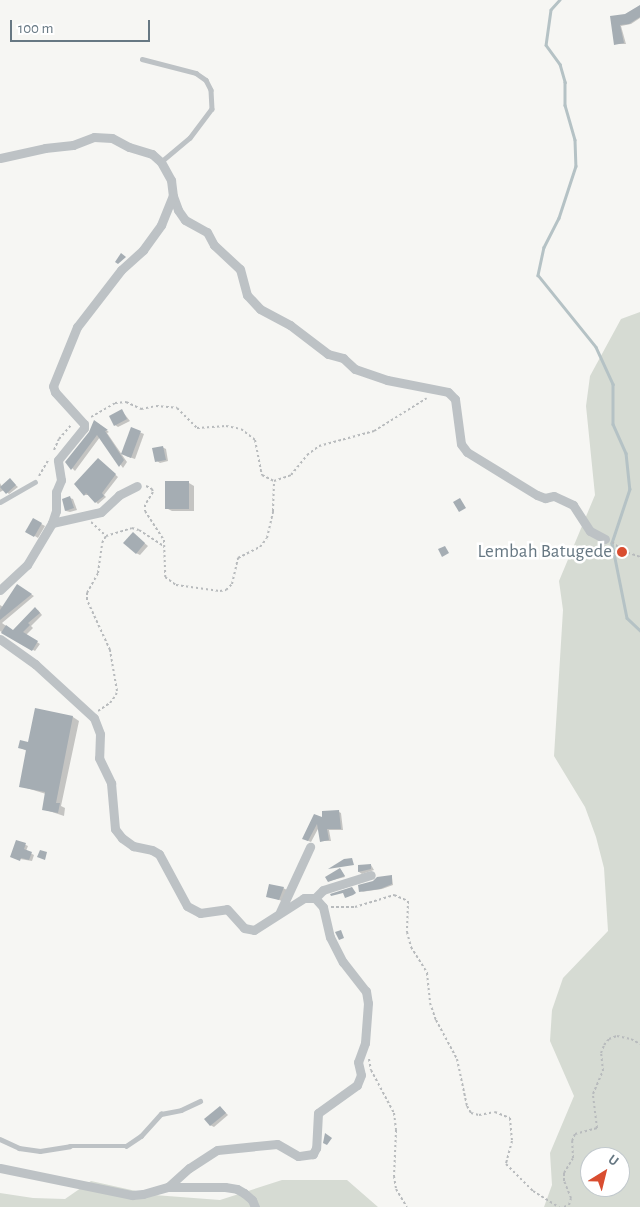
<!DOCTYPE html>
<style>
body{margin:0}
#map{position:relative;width:640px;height:1207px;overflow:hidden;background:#f6f6f3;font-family:"Alegreya Sans",sans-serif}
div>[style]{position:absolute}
.green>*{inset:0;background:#d6dbd3}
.shadow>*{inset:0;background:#0003}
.stream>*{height:2.5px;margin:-1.25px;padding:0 1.25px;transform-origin:1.25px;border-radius:1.25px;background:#b5c2c5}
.building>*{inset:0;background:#a5adb3}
.path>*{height:2px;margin-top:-1px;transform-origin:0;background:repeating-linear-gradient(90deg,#b8bbbd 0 2.5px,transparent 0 5px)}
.service>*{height:4.5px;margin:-2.25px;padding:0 2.25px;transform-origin:2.25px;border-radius:2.25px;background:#bdc2c5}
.minor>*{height:9px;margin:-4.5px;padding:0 4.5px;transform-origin:4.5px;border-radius:4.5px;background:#bdc2c5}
.dots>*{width:14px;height:14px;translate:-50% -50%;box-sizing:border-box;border:2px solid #fff;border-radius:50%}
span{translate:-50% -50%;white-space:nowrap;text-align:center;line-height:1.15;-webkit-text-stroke:5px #fff;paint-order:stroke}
.poi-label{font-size:19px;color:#677883}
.right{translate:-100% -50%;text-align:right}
.north{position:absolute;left:580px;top:1147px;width:50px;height:50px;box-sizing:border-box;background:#fff;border:1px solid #c2c9cd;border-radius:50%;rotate:36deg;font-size:14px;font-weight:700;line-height:20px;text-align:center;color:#677883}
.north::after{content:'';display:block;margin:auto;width:18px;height:22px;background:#d94d30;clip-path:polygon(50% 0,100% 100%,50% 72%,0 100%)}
.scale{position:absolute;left:10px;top:20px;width:140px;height:22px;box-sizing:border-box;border:2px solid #677883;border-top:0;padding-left:6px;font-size:15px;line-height:18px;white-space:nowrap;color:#677883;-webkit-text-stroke:4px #fff;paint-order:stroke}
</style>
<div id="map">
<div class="green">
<i style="clip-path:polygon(evenodd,640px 312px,640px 1207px,544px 1207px,552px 1185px,550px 1153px,574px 1096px,550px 1041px,552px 1010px,563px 978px,608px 931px,604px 868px,596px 837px,585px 807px,554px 756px,563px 610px,559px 581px,595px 495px,586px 406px,590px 376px,621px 319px,640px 312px,590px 1157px,620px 1157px,620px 1187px,590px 1187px,590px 1157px)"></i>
<i style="clip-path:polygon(282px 1180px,347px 1180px,378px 1207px,0 1207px,0 1193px,33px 1198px,65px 1199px,91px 1181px,154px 1195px,220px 1200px)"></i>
</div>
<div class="shadow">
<i style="clip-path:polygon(640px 6px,640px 18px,631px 24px,621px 26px,626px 44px,615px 44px,611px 17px,626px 15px)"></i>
<i style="clip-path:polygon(122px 411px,130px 421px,118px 427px,115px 425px)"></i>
<i style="clip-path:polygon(94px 422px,109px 432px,107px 433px,127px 462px,123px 468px,100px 437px,75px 471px,66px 462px,90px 433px)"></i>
<i style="clip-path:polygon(132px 429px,144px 434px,135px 459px,126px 456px)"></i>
<i style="clip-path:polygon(162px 447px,166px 449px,168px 461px,160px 463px,157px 461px)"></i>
<i style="clip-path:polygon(100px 461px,118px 477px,104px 495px,106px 497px,98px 504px,89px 495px,84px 495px)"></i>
<i style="clip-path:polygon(10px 480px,18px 487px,9px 494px,4px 490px,0 492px,0 483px,2px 487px)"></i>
<i style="clip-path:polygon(189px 483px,194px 486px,194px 511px,172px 511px,166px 508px)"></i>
<i style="clip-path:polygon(70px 498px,73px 499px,77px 510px,70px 512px,66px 511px,64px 500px)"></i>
<i style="clip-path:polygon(34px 520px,45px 526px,38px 538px,27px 531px)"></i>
<i style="clip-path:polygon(136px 536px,148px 546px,140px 555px,136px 553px)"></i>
<i style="clip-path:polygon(17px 586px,34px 596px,2px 623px,13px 631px,35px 609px,38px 610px,42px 615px,31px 626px,33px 628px,26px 635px,40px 644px,35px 651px,0 631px,0 605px,3px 607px)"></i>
<i style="clip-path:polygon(36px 710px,73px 717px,79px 721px,61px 806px,65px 808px,64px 816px,43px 809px,46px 794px,20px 786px,27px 751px,19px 747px,29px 743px)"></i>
<i style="clip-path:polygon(339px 812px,341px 813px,343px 830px,329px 830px,331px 841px,321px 841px,319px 827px,311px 842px,306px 840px,315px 815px,323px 819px)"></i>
<i style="clip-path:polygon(17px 841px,28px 846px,26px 851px,34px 855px,32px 861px,14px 858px)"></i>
<i style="clip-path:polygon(371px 865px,374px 870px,362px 874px,359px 872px,359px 866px)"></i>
<i style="clip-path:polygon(341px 870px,345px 877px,329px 881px)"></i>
<i style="clip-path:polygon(392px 877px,393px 885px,382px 889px,361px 892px)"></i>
<i style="clip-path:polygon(283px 888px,287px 890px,282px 901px,268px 896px)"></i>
<i style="clip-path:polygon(220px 1107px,228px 1115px,214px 1127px,210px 1125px)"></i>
</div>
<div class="stream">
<i style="left:560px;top:0;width:13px;rotate:132deg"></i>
<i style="left:551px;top:10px;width:35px;rotate:98deg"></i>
<i style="left:546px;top:45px;width:24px;rotate:54deg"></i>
<i style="left:560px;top:64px;width:19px;rotate:74deg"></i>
<i style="left:565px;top:82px;width:23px;rotate:90deg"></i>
<i style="left:565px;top:105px;width:36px;rotate:74deg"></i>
<i style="left:575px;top:140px;width:26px;rotate:88deg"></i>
<i style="left:576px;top:166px;width:55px;rotate:108.1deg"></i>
<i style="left:559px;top:218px;width:33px;rotate:117deg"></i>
<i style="left:544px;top:247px;width:29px;rotate:102deg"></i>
<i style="left:538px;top:275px;width:92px;rotate:51.1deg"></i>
<i style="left:596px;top:347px;width:41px;rotate:65.3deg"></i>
<i style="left:613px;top:384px;width:40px;rotate:90deg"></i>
<i style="left:613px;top:424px;width:32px;rotate:66deg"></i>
<i style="left:626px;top:453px;width:36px;rotate:84deg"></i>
<i style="left:630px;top:489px;width:57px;rotate:108.4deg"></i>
<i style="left:612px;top:543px;width:76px;rotate:78.7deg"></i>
<i style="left:627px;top:618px;width:18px;rotate:43deg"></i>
</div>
<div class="building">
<i style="clip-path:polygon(640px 5px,640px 17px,629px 24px,620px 25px,624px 43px,614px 45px,610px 16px,625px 14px)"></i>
<i style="clip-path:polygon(121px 253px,126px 257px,118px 264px,115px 262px)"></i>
<i style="clip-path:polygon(122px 409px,127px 419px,114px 426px,109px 416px)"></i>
<i style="clip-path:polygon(94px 420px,108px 430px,105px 431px,124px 460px,119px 467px,97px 435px,71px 470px,65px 462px,89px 432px)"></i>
<i style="clip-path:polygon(131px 427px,141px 431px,131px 458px,121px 454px)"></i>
<i style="clip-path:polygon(163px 446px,166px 460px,155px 462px,152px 448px)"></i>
<i style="clip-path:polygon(98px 458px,116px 474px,102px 493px,104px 496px,95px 503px,86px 493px,84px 496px,74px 484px)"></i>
<i style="clip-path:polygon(10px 478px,16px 485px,6px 494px,0 487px)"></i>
<i style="clip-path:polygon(165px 481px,189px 481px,189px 509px,165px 509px)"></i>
<i style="clip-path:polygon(70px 496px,74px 508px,65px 511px,62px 499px)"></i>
<i style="clip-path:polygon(460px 498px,466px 508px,459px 512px,453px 502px)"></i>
<i style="clip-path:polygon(33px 518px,42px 523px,34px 537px,25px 532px)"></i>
<i style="clip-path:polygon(133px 532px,145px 543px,136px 554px,123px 543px)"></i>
<i style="clip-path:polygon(445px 546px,449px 553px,442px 557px,438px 549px)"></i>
<i style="clip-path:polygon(17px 584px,32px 594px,0 620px,0 610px)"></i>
<i style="clip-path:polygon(35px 607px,40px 613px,28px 623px,30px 625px,23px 632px,38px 641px,32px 651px,1px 633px,6px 625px,13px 630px)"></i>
<i style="clip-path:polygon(35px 708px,73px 716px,56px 803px,60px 803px,58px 813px,42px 810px,45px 792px,19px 787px,26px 750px,18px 748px,20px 740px,28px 742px)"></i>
<i style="clip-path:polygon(339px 810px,341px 829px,327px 829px,329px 840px,320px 842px,317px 824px,308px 841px,302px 839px,314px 814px,322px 817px,322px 811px)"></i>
<i style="clip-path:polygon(16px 840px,26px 843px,24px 849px,32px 852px,29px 860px,21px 858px,20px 861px,10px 857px)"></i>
<i style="clip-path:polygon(40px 850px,47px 852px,45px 860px,37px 857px)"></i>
<i style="clip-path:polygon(352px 858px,354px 865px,328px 869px,344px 859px)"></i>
<i style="clip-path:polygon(371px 864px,371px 869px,358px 872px,358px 865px)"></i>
<i style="clip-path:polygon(340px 868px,345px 876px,328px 882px,325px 877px)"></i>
<i style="clip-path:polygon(392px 875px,392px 884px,380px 889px,359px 892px,358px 885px,373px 881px,377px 877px)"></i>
<i style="clip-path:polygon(269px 884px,284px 887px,279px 900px,266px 897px)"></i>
<i style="clip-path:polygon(352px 887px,356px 893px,353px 895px,345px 898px,343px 893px,331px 896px,330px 894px)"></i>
<i style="clip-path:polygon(341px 930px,344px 938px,339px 940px,335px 932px)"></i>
<i style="clip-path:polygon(220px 1106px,226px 1113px,210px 1126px,204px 1119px)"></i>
<i style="clip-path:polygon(325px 1133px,332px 1138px,327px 1145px,323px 1143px)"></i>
</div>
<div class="path">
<i style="left:91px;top:417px;width:28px;rotate:-30deg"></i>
<i style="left:115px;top:403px;width:11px;rotate:-5deg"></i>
<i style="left:126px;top:402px;width:17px;rotate:25deg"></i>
<i style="left:141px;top:409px;width:15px;rotate:-11deg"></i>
<i style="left:156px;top:406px;width:21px;rotate:5deg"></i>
<i style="left:177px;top:408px;width:28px;rotate:45deg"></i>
<i style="left:197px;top:428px;width:29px;rotate:-4deg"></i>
<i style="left:226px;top:426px;width:15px;rotate:11deg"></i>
<i style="left:241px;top:429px;width:18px;rotate:38deg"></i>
<i style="left:255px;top:440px;width:36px;rotate:79deg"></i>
<i style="left:262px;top:475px;width:13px;rotate:27deg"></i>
<i style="left:274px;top:481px;width:18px;rotate:-19deg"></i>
<i style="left:291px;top:475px;width:26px;rotate:-51deg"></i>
<i style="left:307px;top:455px;width:15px;rotate:-37deg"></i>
<i style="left:319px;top:446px;width:57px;rotate:-15.3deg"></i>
<i style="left:374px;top:431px;width:62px;rotate:-31.9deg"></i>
<i style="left:54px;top:450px;width:12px;rotate:-66deg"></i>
<i style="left:59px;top:439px;width:20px;rotate:-49deg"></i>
<i style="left:39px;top:476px;width:20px;rotate:-60deg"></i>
<i style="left:146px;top:486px;width:7px;rotate:27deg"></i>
<i style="left:152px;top:489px;width:3px;rotate:72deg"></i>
<i style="left:153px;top:492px;width:15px;rotate:122deg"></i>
<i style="left:145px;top:505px;width:6px;rotate:90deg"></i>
<i style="left:145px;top:511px;width:35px;rotate:57deg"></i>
<i style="left:164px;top:540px;width:37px;rotate:88deg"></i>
<i style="left:165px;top:577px;width:14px;rotate:36deg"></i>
<i style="left:176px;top:585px;width:44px;rotate:7.8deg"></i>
<i style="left:220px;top:591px;width:6px;rotate:-9deg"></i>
<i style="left:226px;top:590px;width:8px;rotate:-45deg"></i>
<i style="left:232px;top:584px;width:27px;rotate:-77deg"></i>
<i style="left:238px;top:558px;width:25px;rotate:-27deg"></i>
<i style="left:260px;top:547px;width:11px;rotate:-52deg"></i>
<i style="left:267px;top:538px;width:28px;rotate:-77deg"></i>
<i style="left:273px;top:511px;width:30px;rotate:-88deg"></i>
<i style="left:91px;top:522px;width:21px;rotate:43deg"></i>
<i style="left:612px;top:542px;width:14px;rotate:39deg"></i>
<i style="left:623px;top:551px;width:18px;rotate:19deg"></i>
<i style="left:98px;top:711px;width:14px;rotate:-34deg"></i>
<i style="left:110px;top:703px;width:10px;rotate:-53deg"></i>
<i style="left:116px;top:695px;width:4px;rotate:-76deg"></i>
<i style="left:117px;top:691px;width:42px;rotate:-99.7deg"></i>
<i style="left:110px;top:650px;width:55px;rotate:-114.7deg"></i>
<i style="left:87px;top:600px;width:7px;rotate:-90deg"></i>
<i style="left:87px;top:593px;width:23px;rotate:-61deg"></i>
<i style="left:98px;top:573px;width:30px;rotate:-82deg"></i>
<i style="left:102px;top:543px;width:8px;rotate:-60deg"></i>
<i style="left:106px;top:536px;width:27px;rotate:-17deg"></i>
<i style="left:132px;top:528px;width:7px;rotate:16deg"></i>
<i style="left:139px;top:530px;width:30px;rotate:33deg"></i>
<i style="left:331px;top:907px;width:24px"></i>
<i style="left:355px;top:907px;width:41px;rotate:-17.1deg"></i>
<i style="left:394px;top:895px;width:15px;rotate:23deg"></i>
<i style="left:408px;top:901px;width:31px;rotate:92deg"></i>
<i style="left:407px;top:932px;width:16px;rotate:75deg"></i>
<i style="left:411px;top:947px;width:31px;rotate:58deg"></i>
<i style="left:427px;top:973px;width:30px;rotate:84deg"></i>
<i style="left:430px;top:1003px;width:18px;rotate:71deg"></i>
<i style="left:436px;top:1020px;width:44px;rotate:61.7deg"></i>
<i style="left:457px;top:1059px;width:48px;rotate:78deg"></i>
<i style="left:467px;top:1106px;width:8px;rotate:60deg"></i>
<i style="left:471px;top:1113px;width:8px;rotate:14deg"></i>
<i style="left:479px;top:1115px;width:16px;rotate:-11deg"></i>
<i style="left:495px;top:1112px;width:16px;rotate:22deg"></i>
<i style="left:510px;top:1118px;width:23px;rotate:85deg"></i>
<i style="left:512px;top:1141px;width:24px;rotate:105deg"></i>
<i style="left:506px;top:1164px;width:38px;rotate:45deg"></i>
<i style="left:533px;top:1191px;width:31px;rotate:32deg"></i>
<i style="left:369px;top:1059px;width:11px;rotate:80deg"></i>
<i style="left:371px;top:1070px;width:49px;rotate:61.9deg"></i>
<i style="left:394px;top:1113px;width:17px;rotate:83deg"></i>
<i style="left:396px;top:1130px;width:46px;rotate:92.5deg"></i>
<i style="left:394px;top:1176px;width:13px;rotate:81deg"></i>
<i style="left:396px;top:1189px;width:21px;rotate:59deg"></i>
<i style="left:564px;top:1207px;width:5px;rotate:-22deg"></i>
<i style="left:569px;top:1205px;width:7px;rotate:-74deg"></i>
<i style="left:571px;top:1198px;width:18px;rotate:-112deg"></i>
<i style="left:564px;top:1181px;width:8px;rotate:-90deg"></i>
<i style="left:564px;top:1173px;width:17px;rotate:-59deg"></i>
<i style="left:573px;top:1158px;width:17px;rotate:-93deg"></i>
<i style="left:572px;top:1141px;width:8px;rotate:-67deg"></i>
<i style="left:575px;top:1134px;width:23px;rotate:-15deg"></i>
<i style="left:597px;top:1128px;width:34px;rotate:-97deg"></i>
<i style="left:593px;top:1094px;width:25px;rotate:-67deg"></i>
<i style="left:603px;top:1071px;width:18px;rotate:-96deg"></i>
<i style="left:601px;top:1053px;width:9px;rotate:-69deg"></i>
<i style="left:604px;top:1045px;width:8px;rotate:-50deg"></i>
<i style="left:609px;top:1039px;width:9px;rotate:-21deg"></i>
<i style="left:617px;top:1036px;width:14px;rotate:12deg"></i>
<i style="left:631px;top:1039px;width:10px;rotate:29deg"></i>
</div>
<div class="service">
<i style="left:142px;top:59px;width:56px;rotate:14.5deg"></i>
<i style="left:196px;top:73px;width:12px;rotate:35deg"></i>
<i style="left:206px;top:80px;width:11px;rotate:63deg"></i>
<i style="left:211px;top:90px;width:19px;rotate:87deg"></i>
<i style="left:212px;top:109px;width:36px;rotate:127deg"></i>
<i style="left:190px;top:138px;width:38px;rotate:140deg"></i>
<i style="left:0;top:502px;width:40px;rotate:-29.7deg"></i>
<i style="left:0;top:1139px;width:21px;rotate:25deg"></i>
<i style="left:19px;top:1148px;width:21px;rotate:8deg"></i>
<i style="left:40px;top:1151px;width:30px;rotate:-9deg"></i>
<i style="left:70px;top:1146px;width:56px"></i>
<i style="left:126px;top:1146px;width:18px;rotate:-34deg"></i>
<i style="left:141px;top:1136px;width:30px;rotate:-48deg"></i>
<i style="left:161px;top:1114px;width:20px;rotate:-11deg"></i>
<i style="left:181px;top:1110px;width:21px;rotate:-25deg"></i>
</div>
<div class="minor">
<i style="left:0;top:158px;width:46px;rotate:-12.5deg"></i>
<i style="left:45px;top:148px;width:28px;rotate:-6deg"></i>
<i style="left:73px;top:145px;width:22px;rotate:-21deg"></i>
<i style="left:94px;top:137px;width:18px;rotate:3deg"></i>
<i style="left:112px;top:138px;width:19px;rotate:28deg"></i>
<i style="left:129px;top:147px;width:24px;rotate:17deg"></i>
<i style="left:152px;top:154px;width:12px;rotate:42deg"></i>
<i style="left:161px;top:162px;width:21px;rotate:61deg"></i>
<i style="left:171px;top:180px;width:16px;rotate:83deg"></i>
<i style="left:173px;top:196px;width:15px;rotate:70deg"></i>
<i style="left:178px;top:210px;width:12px;rotate:55deg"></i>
<i style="left:185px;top:220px;width:25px;rotate:29deg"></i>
<i style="left:207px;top:232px;width:15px;rotate:62deg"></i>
<i style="left:214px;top:245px;width:35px;rotate:43deg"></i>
<i style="left:240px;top:269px;width:27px;rotate:75deg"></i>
<i style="left:247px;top:295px;width:19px;rotate:47deg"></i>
<i style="left:260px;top:309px;width:34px;rotate:28deg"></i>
<i style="left:290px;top:325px;width:48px;rotate:37.3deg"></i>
<i style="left:328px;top:354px;width:16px;rotate:15deg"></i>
<i style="left:343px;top:358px;width:16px;rotate:43deg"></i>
<i style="left:355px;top:369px;width:34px;rotate:19deg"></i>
<i style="left:387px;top:380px;width:62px;rotate:11.1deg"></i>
<i style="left:448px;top:392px;width:10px;rotate:45deg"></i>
<i style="left:455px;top:399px;width:45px;rotate:82.4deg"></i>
<i style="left:461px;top:444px;width:10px;rotate:53deg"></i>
<i style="left:467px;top:452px;width:82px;rotate:31.6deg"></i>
<i style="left:537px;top:495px;width:9px;rotate:21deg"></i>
<i style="left:545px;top:498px;width:9px;rotate:-13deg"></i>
<i style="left:554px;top:496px;width:21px;rotate:25deg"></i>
<i style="left:573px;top:505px;width:31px;rotate:57deg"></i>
<i style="left:590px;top:531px;width:17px;rotate:28deg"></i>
<i style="left:52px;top:523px;width:50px;rotate:-12.7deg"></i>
<i style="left:101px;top:512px;width:25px;rotate:-43deg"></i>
<i style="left:119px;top:495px;width:20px;rotate:-27deg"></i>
<i style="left:0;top:590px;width:37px;rotate:-43deg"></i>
<i style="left:27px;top:565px;width:49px;rotate:-59.2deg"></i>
<i style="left:52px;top:523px;width:13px;rotate:-72deg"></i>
<i style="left:56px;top:511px;width:19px;rotate:-90deg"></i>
<i style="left:56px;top:492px;width:13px;rotate:-67deg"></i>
<i style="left:61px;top:480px;width:20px;rotate:-99deg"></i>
<i style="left:58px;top:460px;width:41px;rotate:-50.9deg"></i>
<i style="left:84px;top:428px;width:4px;rotate:-90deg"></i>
<i style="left:84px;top:424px;width:43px;rotate:-132.2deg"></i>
<i style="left:55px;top:392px;width:6px;rotate:-108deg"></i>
<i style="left:53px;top:386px;width:64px;rotate:-67.9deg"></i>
<i style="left:77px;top:327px;width:72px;rotate:-52.3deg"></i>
<i style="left:121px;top:270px;width:30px;rotate:-42deg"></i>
<i style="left:143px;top:250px;width:31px;rotate:-54deg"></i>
<i style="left:161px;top:225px;width:31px;rotate:-68deg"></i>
<i style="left:0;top:639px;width:43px;rotate:35.5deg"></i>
<i style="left:35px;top:664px;width:80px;rotate:42.5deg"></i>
<i style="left:94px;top:718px;width:17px;rotate:69deg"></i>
<i style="left:100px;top:734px;width:24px;rotate:92deg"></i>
<i style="left:99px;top:758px;width:28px;rotate:64deg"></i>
<i style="left:111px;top:783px;width:46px;rotate:85deg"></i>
<i style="left:115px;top:829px;width:11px;rotate:52deg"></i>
<i style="left:122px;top:838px;width:14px;rotate:36deg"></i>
<i style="left:133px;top:846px;width:19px;rotate:12deg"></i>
<i style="left:152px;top:850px;width:8px;rotate:30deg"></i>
<i style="left:159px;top:854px;width:59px;rotate:61.7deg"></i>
<i style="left:187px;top:906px;width:15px;rotate:28deg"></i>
<i style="left:200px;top:913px;width:27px;rotate:-8deg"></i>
<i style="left:227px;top:909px;width:25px;rotate:48deg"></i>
<i style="left:244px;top:928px;width:10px;rotate:11deg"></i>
<i style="left:254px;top:930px;width:59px;rotate:-32.6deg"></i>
<i style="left:304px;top:898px;width:11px"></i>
<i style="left:315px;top:898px;width:12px;rotate:48deg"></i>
<i style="left:323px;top:907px;width:31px;rotate:77deg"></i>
<i style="left:330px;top:937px;width:28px;rotate:63deg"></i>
<i style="left:343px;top:962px;width:37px;rotate:52deg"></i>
<i style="left:366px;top:991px;width:12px;rotate:81deg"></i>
<i style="left:368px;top:1003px;width:40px;rotate:94.3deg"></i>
<i style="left:365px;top:1043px;width:20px;rotate:110deg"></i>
<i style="left:358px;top:1062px;width:13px;rotate:77deg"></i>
<i style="left:361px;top:1075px;width:11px;rotate:112deg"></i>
<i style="left:357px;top:1085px;width:48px;rotate:144.3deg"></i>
<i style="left:318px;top:1113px;width:35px;rotate:93deg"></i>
<i style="left:316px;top:1148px;width:7px;rotate:117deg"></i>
<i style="left:313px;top:1154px;width:15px;rotate:172deg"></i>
<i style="left:298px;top:1156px;width:24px;rotate:-150deg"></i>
<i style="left:277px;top:1144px;width:60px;rotate:174.3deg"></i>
<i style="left:217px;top:1150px;width:33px;rotate:147deg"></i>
<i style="left:189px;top:1168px;width:28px;rotate:138deg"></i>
<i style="left:315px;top:898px;width:11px;rotate:-45deg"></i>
<i style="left:323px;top:890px;width:50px;rotate:-17.4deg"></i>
<i style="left:280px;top:912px;width:72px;rotate:-65.2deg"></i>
<i style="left:0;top:1168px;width:135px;rotate:11.6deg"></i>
<i style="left:132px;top:1195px;width:11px;rotate:-5deg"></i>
<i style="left:143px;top:1194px;width:26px;rotate:-16deg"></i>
<i style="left:168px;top:1187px;width:57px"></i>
<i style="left:225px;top:1187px;width:12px;rotate:9deg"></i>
<i style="left:237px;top:1189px;width:8px;rotate:30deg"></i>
<i style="left:244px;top:1193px;width:11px;rotate:41deg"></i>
<i style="left:252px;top:1200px;width:8px;rotate:67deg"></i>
</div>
<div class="dots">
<i style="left:622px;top:552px;background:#d94d30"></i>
</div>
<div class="poi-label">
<span class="right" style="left:612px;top:552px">Lembah Batugede</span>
</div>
<div class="north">U</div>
<div class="scale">100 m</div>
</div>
